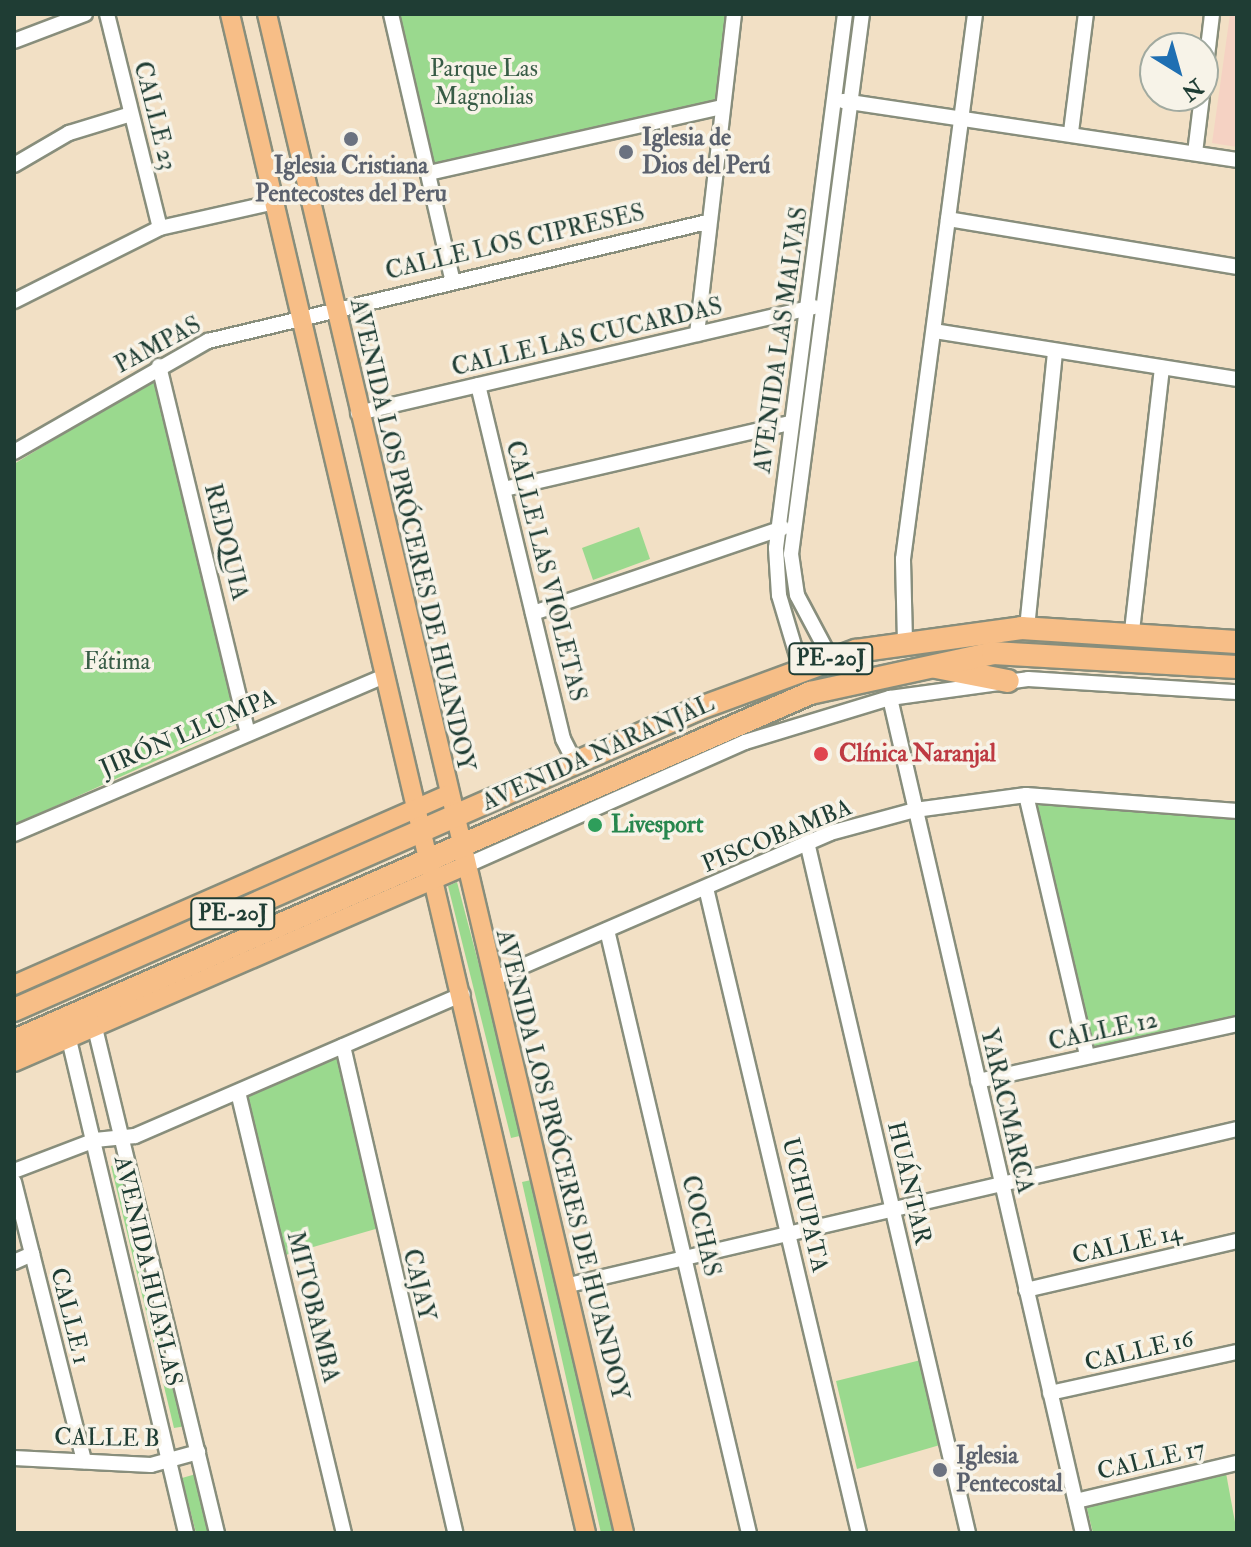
<!DOCTYPE html>
<meta charset="utf-8">
<style>
body{margin:0}
#map{position:relative;width:1251px;height:1547px;overflow:hidden;background:#f2e0c5;font-family:"IM FELL Double Pica",serif}
div>[style]{position:absolute}
.built>*{inset:0;background:#f5d2c3}
.green>*{inset:0;background:#9ad98e}
.roads{filter:drop-shadow(2px 0 #888e7c) drop-shadow(-2px 0 #888e7c) drop-shadow(0 2px #888e7c) drop-shadow(0 -2px #888e7c)}
.minor>*{height:14px;margin:-7px;padding:0 7px;transform-origin:7px;border-radius:7px;background:#fff}
.major>*{height:18px;margin:-9px;padding:0 9px;transform-origin:9px;border-radius:9px;background:#f7be87}
.highway>*{height:22px;margin:-11px;padding:0 11px;transform-origin:11px;border-radius:11px;background:#f7be87}
.dots>*{width:22px;height:22px;translate:-50% -50%;box-sizing:border-box;border:4px solid #f7f3e8;border-radius:50%}
span{translate:-50% -50%;white-space:nowrap;text-align:center;line-height:1.15;-webkit-text-stroke:7px #f7f3e8;paint-order:stroke}
.shield-label span{padding:2px 6px;background:#f7f3e8;border:2px solid;border-radius:6px;-webkit-text-stroke-width:0}
.shield-label{font-size:22px;color:#1f3d34;font-weight:700}
.park-label{font-size:24px;color:#385c46}
.street-label{font-size:24px;color:#1f3d34}
.worship-label{font-size:24px;color:#5b616d;font-weight:700}
.left{translate:0 -50%;text-align:left}
.health-label{font-size:24px;color:#be3a42;font-weight:700}
.leisure-label{font-size:24px;color:#27864d;font-weight:700}
.frame{position:absolute;inset:0;border:16px solid #1f3d34;pointer-events:none}
.north{position:absolute;left:1139px;top:32px;width:80px;height:80px;box-sizing:border-box;background:#f7f3e8;border:2px solid #a1aaa0;border-radius:50%;rotate:143deg;font-size:22px;font-weight:700;line-height:32px;text-align:center;color:#1f3d34}
.north::after{content:'';display:block;margin:auto;width:28px;height:36px;background:#1f6fb2;clip-path:polygon(50% 0,100% 100%,50% 72%,0 100%)}
</style>
<div id="map">
<div class="built">
<i style="clip-path:polygon(1230px 14px,1237px 14px,1237px 147px,1212px 143px)"></i>
</div>
<div class="green">
<i style="clip-path:polygon(398px 14px,726px 14px,715px 100px,433px 164px)"></i>
<i style="clip-path:polygon(155px 378px,237px 724px,14px 825px,14px 464px)"></i>
<i style="clip-path:polygon(639px 527px,650px 559px,593px 580px,582px 548px)"></i>
<i style="clip-path:polygon(1033px 802px,1237px 817px,1237px 1017px,1092px 1049px)"></i>
<i style="clip-path:polygon(457px 882px,524px 1135px,511px 1138px,448px 886px)"></i>
<i style="clip-path:polygon(339px 1055px,379px 1228px,282px 1256px,244px 1097px)"></i>
<i style="clip-path:polygon(124px 1162px,186px 1426px,174px 1428px,111px 1166px)"></i>
<i style="clip-path:polygon(536px 1179px,617px 1533px,601px 1533px,522px 1182px)"></i>
<i style="clip-path:polygon(921px 1360px,940px 1445px,857px 1469px,836px 1381px)"></i>
<i style="clip-path:polygon(1226px 1473px,1237px 1533px,1093px 1533px,1086px 1505px)"></i>
<i style="clip-path:polygon(196px 1474px,209px 1533px,196px 1533px,182px 1478px)"></i>
</div>
<div class="roads">
<div class="minor">
<i style="left:107px;top:14px;width:220px;rotate:76.1deg"></i>
<i style="left:391px;top:14px;width:271px;rotate:77deg"></i>
<i style="left:14px;top:41px;width:76px;rotate:-20.8deg"></i>
<i style="left:1203px;top:90px;width:77px;rotate:-83.2deg"></i>
<i style="left:843px;top:101px;width:398px;rotate:8.5deg"></i>
<i style="left:1071px;top:132px;width:119px;rotate:-82.8deg"></i>
<i style="left:1195px;top:153px;width:57px;rotate:-83deg"></i>
<i style="left:14px;top:165px;width:64px;rotate:-30.2deg"></i>
<i style="left:69px;top:133px;width:65px;rotate:-17deg"></i>
<i style="left:429px;top:173px;width:299px;rotate:-12.7deg"></i>
<i style="left:948px;top:219px;width:293px;rotate:9.4deg"></i>
<i style="left:14px;top:301px;width:163px;rotate:-26.6deg"></i>
<i style="left:160px;top:228px;width:118px;rotate:-12.7deg"></i>
<i style="left:934px;top:331px;width:307px;rotate:9deg"></i>
<i style="left:697px;top:334px;width:322px;rotate:-83.4deg"></i>
<i style="left:159px;top:366px;width:374px;rotate:76.4deg"></i>
<i style="left:478px;top:385px;width:364px;rotate:76.5deg"></i>
<i style="left:563px;top:739px;width:29px;rotate:63deg"></i>
<i style="left:358px;top:413px;width:468px;rotate:-13.1deg"></i>
<i style="left:14px;top:452px;width:224px;rotate:-29.8deg"></i>
<i style="left:208px;top:341px;width:513px;rotate:-13.41deg"></i>
<i style="left:504px;top:489px;width:294px;rotate:-13deg"></i>
<i style="left:533px;top:613px;width:264px;rotate:-18.8deg"></i>
<i style="left:1027px;top:628px;width:278px;rotate:-84.2deg"></i>
<i style="left:1132px;top:631px;width:265px;rotate:-83.5deg"></i>
<i style="left:905px;top:642px;width:83px;rotate:-91.4deg"></i>
<i style="left:903px;top:559px;width:550px;rotate:-82.47deg"></i>
<i style="left:831px;top:659px;width:72px;rotate:-118deg"></i>
<i style="left:797px;top:595px;width:41px;rotate:-98.3deg"></i>
<i style="left:791px;top:554px;width:545px;rotate:-82.51deg"></i>
<i style="left:801px;top:669px;width:77px;rotate:-106.6deg"></i>
<i style="left:779px;top:595px;width:47px;rotate:-93.7deg"></i>
<i style="left:776px;top:548px;width:538px;rotate:-82.64deg"></i>
<i style="left:890px;top:698px;width:857px;rotate:76.99deg"></i>
<i style="left:1026px;top:795px;width:268px;rotate:76.8deg"></i>
<i style="left:14px;top:834px;width:400px;rotate:-23.1deg"></i>
<i style="left:807px;top:842px;width:710px;rotate:76.88deg"></i>
<i style="left:465px;top:866px;width:306px;rotate:-23.9deg"></i>
<i style="left:745px;top:742px;width:152px;rotate:-16.9deg"></i>
<i style="left:890px;top:698px;width:139px;rotate:-7.8deg"></i>
<i style="left:1028px;top:679px;width:209px;rotate:3.6deg"></i>
<i style="left:706px;top:888px;width:663px;rotate:76.66deg"></i>
<i style="left:607px;top:930px;width:619px;rotate:76.75deg"></i>
<i style="left:493px;top:979px;width:367px;rotate:-23.4deg"></i>
<i style="left:830px;top:833px;width:88px;rotate:-15.1deg"></i>
<i style="left:915px;top:810px;width:112px;rotate:-7.7deg"></i>
<i style="left:1026px;top:795px;width:212px;rotate:4.3deg"></i>
<i style="left:95px;top:1028px;width:520px;rotate:76.42deg"></i>
<i style="left:67px;top:1031px;width:516px;rotate:76.66deg"></i>
<i style="left:343px;top:1046px;width:500px;rotate:77deg"></i>
<i style="left:978px;top:1081px;width:265px;rotate:-12.4deg"></i>
<i style="left:238px;top:1092px;width:454px;rotate:76.5deg"></i>
<i style="left:14px;top:1171px;width:87px;rotate:-20.9deg"></i>
<i style="left:95px;top:1140px;width:40px;rotate:-5.7deg"></i>
<i style="left:135px;top:1136px;width:357px;rotate:-23.4deg"></i>
<i style="left:14px;top:1182px;width:288px;rotate:75.9deg"></i>
<i style="left:14px;top:1262px;width:20px;rotate:-24deg"></i>
<i style="left:569px;top:1285px;width:686px;rotate:-13.14deg"></i>
<i style="left:1026px;top:1290px;width:217px;rotate:-13.1deg"></i>
<i style="left:1050px;top:1393px;width:191px;rotate:-12.4deg"></i>
<i style="left:14px;top:1458px;width:137px;rotate:2.9deg"></i>
<i style="left:151px;top:1465px;width:49px;rotate:-15.5deg"></i>
<i style="left:1076px;top:1501px;width:165px;rotate:-13.3deg"></i>
</div>
<div class="major">
<i style="left:230px;top:14px;width:1560px;rotate:76.81deg"></i>
<i style="left:267px;top:14px;width:1560px;rotate:76.77deg"></i>
<i style="left:14px;top:985px;width:473px;rotate:-23.7deg"></i>
<i style="left:14px;top:1062px;width:492px;rotate:-23.5deg"></i>
</div>
<div class="highway">
<i style="left:936px;top:667px;width:73px;rotate:11deg"></i>
<i style="left:14px;top:1010px;width:747px;rotate:-23.75deg"></i>
<i style="left:698px;top:709px;width:168px;rotate:-20.2deg"></i>
<i style="left:856px;top:651px;width:167px;rotate:-7.9deg"></i>
<i style="left:1021px;top:628px;width:216px;rotate:3.7deg"></i>
<i style="left:14px;top:1041px;width:869px;rotate:-23.61deg"></i>
<i style="left:810px;top:693px;width:187px;rotate:-12.3deg"></i>
<i style="left:993px;top:653px;width:244px;rotate:3.3deg"></i>
</div>
</div>
<div class="dots">
<i style="left:351px;top:139px;background:#6b7280"></i>
<i style="left:626px;top:152px;background:#6b7280"></i>
<i style="left:821px;top:754px;background:#e0444e"></i>
<i style="left:595px;top:825px;background:#2e9e5b"></i>
<i style="left:940px;top:1470px;background:#6b7280"></i>
</div>
<div class="shield-label">
<span style="left:831px;top:659px">PE-20J</span>
<span style="left:233px;top:914px">PE-20J</span>
</div>
<div class="park-label">
<span style="left:484px;top:83px">Parque Las<br>Magnolias</span>
<span style="left:117px;top:662px">Fátima</span>
</div>
<div class="street-label">
<span style="left:155px;top:116px;rotate:76deg">CALLE 23</span>
<span style="left:515px;top:242px;rotate:-13deg">CALLE LOS CIPRESES</span>
<span style="left:587px;top:337px;rotate:-13deg">CALLE LAS CUCARDAS</span>
<span style="left:781px;top:340px;rotate:-82deg">AVENIDA LAS MALVAS</span>
<span style="left:158px;top:345px;rotate:-28deg">PAMPAS</span>
<span style="left:412px;top:535px;rotate:77deg">AVENIDA LOS PRÓCERES DE HUANDOY</span>
<span style="left:226px;top:542px;rotate:76deg">REDQUIA</span>
<span style="left:546px;top:571px;rotate:76deg">CALLE LAS VIOLETAS</span>
<span style="left:188px;top:733px;rotate:-23deg">JIRÓN LLUMPA</span>
<span style="left:598px;top:753px;rotate:-24deg">AVENIDA NARANJAL</span>
<span style="left:777px;top:836px;rotate:-22deg">PISCOBAMBA</span>
<span style="left:1103px;top:1031px;rotate:-12deg">CALLE 12</span>
<span style="left:1007px;top:1111px;rotate:77deg">YARACMARCA</span>
<span style="left:562px;top:1165px;rotate:76deg">AVENIDA LOS PRÓCERES DE HUANDOY</span>
<span style="left:909px;top:1183px;rotate:77deg">HUÁNTAR</span>
<span style="left:805px;top:1205px;rotate:77deg">UCHUPATA</span>
<span style="left:701px;top:1226px;rotate:77deg">COCHAS</span>
<span style="left:1127px;top:1244px;rotate:-13deg">CALLE 14</span>
<span style="left:148px;top:1271px;rotate:77deg">AVENIDA HUAYLAS</span>
<span style="left:419px;top:1285px;rotate:77deg">CAJAY</span>
<span style="left:313px;top:1307px;rotate:76deg">MITOBAMBA</span>
<span style="left:70px;top:1316px;rotate:76deg">CALLE 1</span>
<span style="left:1139px;top:1351px;rotate:-13deg">CALLE 16</span>
<span style="left:107px;top:1438px;rotate:1deg">CALLE B</span>
<span style="left:1151px;top:1460px;rotate:-13deg">CALLE 17</span>
</div>
<div class="worship-label">
<span class="left" style="left:642px;top:152px">Iglesia de<br>Dios del Perú</span>
<span style="left:351px;top:180px">Iglesia Cristiana<br>Pentecostes del Peru</span>
<span class="left" style="left:956px;top:1470px">Iglesia<br>Pentecostal</span>
</div>
<div class="health-label">
<span class="left" style="left:839px;top:754px">Clínica Naranjal</span>
</div>
<div class="leisure-label">
<span class="left" style="left:611px;top:825px">Livesport</span>
</div>
<div class="frame"></div>
<div class="north">N</div>
</div>
